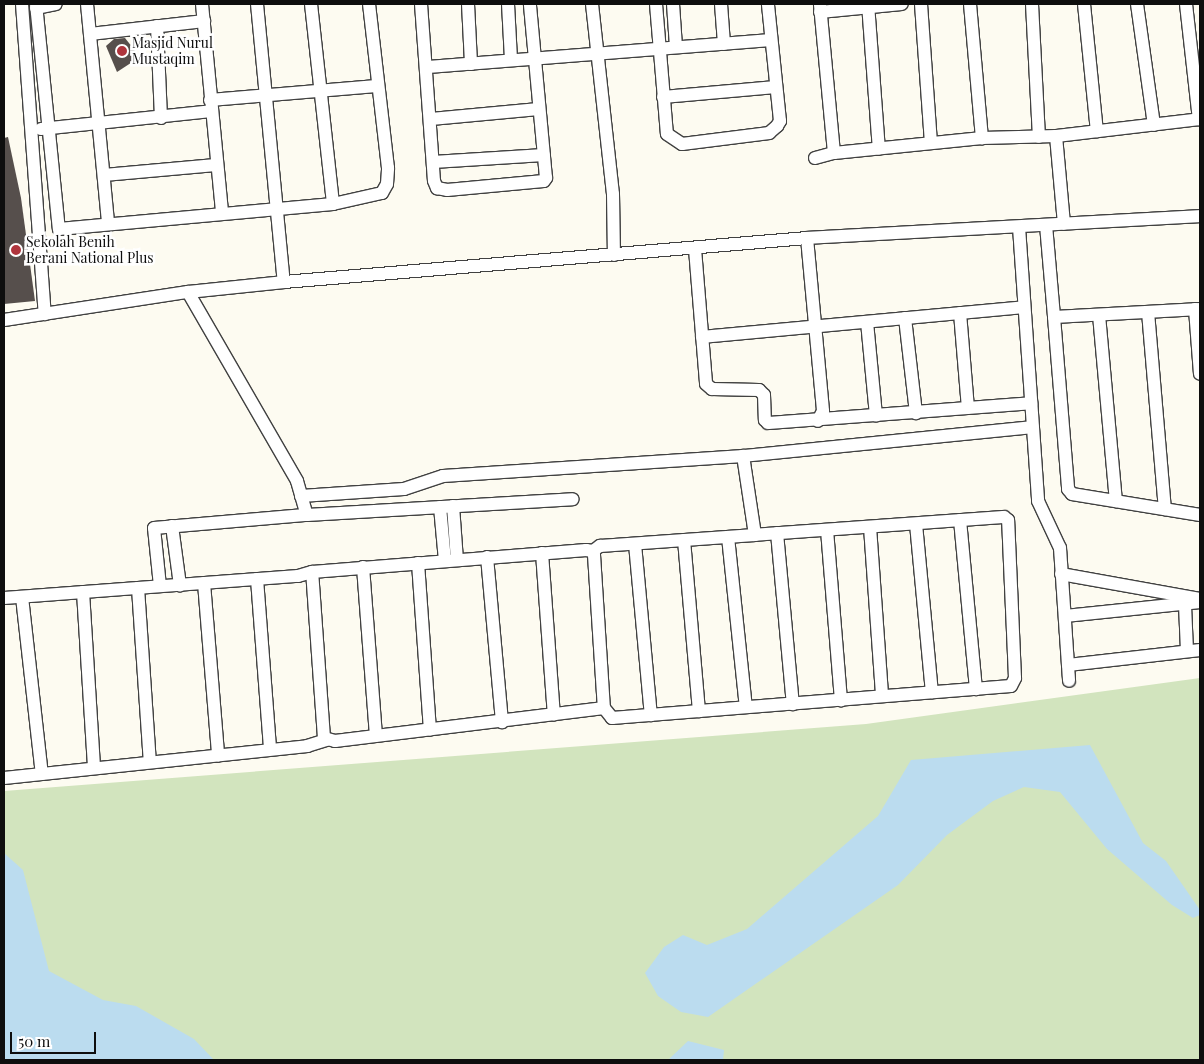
<!DOCTYPE html>
<style>
body{margin:0}
#map{position:relative;width:1204px;height:1064px;overflow:hidden;background:#fdfbf1;font-family:"Playfair Display",serif}
div>[style]{position:absolute}
.green>*{inset:0;background:#d2e4be}
.water>*{inset:0;background:#bbdcef}
.building>*{inset:0;background:#564f4c}
.roads{filter:drop-shadow(1px 0 #414141) drop-shadow(-1px 0 #414141) drop-shadow(0 1px #414141) drop-shadow(0 -1px #414141)}
.minor>*{height:12px;margin:-6px;padding:0 6px;transform-origin:6px;border-radius:6px;background:#fff}
.dots>*{width:14px;height:14px;translate:-50% -50%;box-sizing:border-box;border:2px solid #fff;border-radius:50%}
span{translate:-50% -50%;white-space:nowrap;text-align:center;line-height:1.15;-webkit-text-stroke:5px #fff;paint-order:stroke}
.poi-label{font-size:14px;color:#0e0e0e}
.left{translate:0 -50%;text-align:left}
.frame{position:absolute;inset:0;border:5px solid #0e0e0e;pointer-events:none}
.scale{position:absolute;left:10px;top:1032px;width:86px;height:22px;box-sizing:border-box;border:2px solid #0e0e0e;border-top:0;padding-left:6px;font-size:15px;line-height:18px;white-space:nowrap;color:#0e0e0e;-webkit-text-stroke:4px #fff;paint-order:stroke}
</style>
<div id="map">
<div class="green">
<i style="clip-path:polygon(1200px 678px,1200px 1060px,4px 1060px,4px 791px,866px 724px)"></i>
</div>
<div class="water">
<i style="clip-path:polygon(1090px 745px,1143px 843px,1166px 861px,1200px 910px,1200px 915px,1193px 918px,1172px 905px,1107px 849px,1060px 792px,1024px 787px,993px 801px,947px 835px,898px 885px,708px 1017px,681px 1012px,658px 996px,645px 973px,664px 947px,683px 935px,707px 945px,747px 929px,878px 816px,911px 760px)"></i>
<i style="clip-path:polygon(4px 853px,23px 870px,49px 971px,103px 1000px,136px 1006px,194px 1039px,214px 1060px,4px 1060px)"></i>
<i style="clip-path:polygon(688px 1041px,724px 1050px,723px 1060px,668px 1060px)"></i>
</div>
<div class="building">
<i style="clip-path:polygon(125px 38px,140px 57px,117px 72px,106px 46px,114px 39px)"></i>
<i style="clip-path:polygon(8px 137px,21px 198px,35px 301px,4px 304px,4px 138px)"></i>
</div>
<div class="roads">
<div class="minor">
<i style="left:22px;top:4px;width:311px;rotate:85.8deg"></i>
<i style="left:36px;top:4px;width:226px;rotate:84.2deg"></i>
<i style="left:59px;top:229px;width:275px;rotate:-5.2deg"></i>
<i style="left:333px;top:204px;width:50px;rotate:-12.7deg"></i>
<i style="left:382px;top:193px;width:10px;rotate:-61deg"></i>
<i style="left:387px;top:184px;width:16px;rotate:-86deg"></i>
<i style="left:388px;top:168px;width:165px;rotate:-96.6deg"></i>
<i style="left:87px;top:4px;width:220px;rotate:84.5deg"></i>
<i style="left:202px;top:4px;width:209px;rotate:84.5deg"></i>
<i style="left:257px;top:4px;width:279px;rotate:84.5deg"></i>
<i style="left:311px;top:4px;width:201px;rotate:83.7deg"></i>
<i style="left:421px;top:4px;width:177px;rotate:85.8deg"></i>
<i style="left:434px;top:181px;width:8px;rotate:67deg"></i>
<i style="left:437px;top:188px;width:10px;rotate:11deg"></i>
<i style="left:447px;top:190px;width:97px;rotate:-5.3deg"></i>
<i style="left:544px;top:181px;width:4px;rotate:-56deg"></i>
<i style="left:546px;top:178px;width:175px;rotate:-95.3deg"></i>
<i style="left:468px;top:4px;width:60px;rotate:87.1deg"></i>
<i style="left:508px;top:4px;width:56px;rotate:86.9deg"></i>
<i style="left:592px;top:4px;width:191px;rotate:83.7deg"></i>
<i style="left:613px;top:194px;width:61px;rotate:89.1deg"></i>
<i style="left:656px;top:4px;width:130px;rotate:85.2deg"></i>
<i style="left:667px;top:134px;width:18px;rotate:34deg"></i>
<i style="left:682px;top:144px;width:88px;rotate:-7.2deg"></i>
<i style="left:769px;top:133px;width:11px;rotate:-41deg"></i>
<i style="left:777px;top:126px;width:6px;rotate:-59deg"></i>
<i style="left:780px;top:121px;width:118px;rotate:-95.9deg"></i>
<i style="left:673px;top:4px;width:43px;rotate:86deg"></i>
<i style="left:721px;top:4px;width:40px;rotate:85.7deg"></i>
<i style="left:868px;top:4px;width:145px;rotate:85.7deg"></i>
<i style="left:921px;top:4px;width:139px;rotate:85.9deg"></i>
<i style="left:970px;top:4px;width:135px;rotate:84.9deg"></i>
<i style="left:1032px;top:4px;width:133px;rotate:87deg"></i>
<i style="left:1084px;top:4px;width:128px;rotate:84.2deg"></i>
<i style="left:1137px;top:4px;width:122px;rotate:82deg"></i>
<i style="left:1186px;top:4px;width:116px;rotate:83.6deg"></i>
<i style="left:36px;top:8px;width:20px;rotate:-11deg"></i>
<i style="left:820px;top:12px;width:82px;rotate:-5.6deg"></i>
<i style="left:157px;top:26px;width:92px;rotate:87.5deg"></i>
<i style="left:90px;top:34px;width:115px;rotate:-6.5deg"></i>
<i style="left:428px;top:67px;width:344px;rotate:-4.5deg"></i>
<i style="left:663px;top:97px;width:113px;rotate:-5.1deg"></i>
<i style="left:210px;top:100px;width:167px;rotate:-4.8deg"></i>
<i style="left:431px;top:119px;width:108px;rotate:-5.3deg"></i>
<i style="left:41px;top:129px;width:171px;rotate:-6deg"></i>
<i style="left:1056px;top:136px;width:88px;rotate:84.8deg"></i>
<i style="left:834px;top:153px;width:149px;rotate:-5.8deg"></i>
<i style="left:982px;top:138px;width:74px;rotate:-1.5deg"></i>
<i style="left:1056px;top:136px;width:145px;rotate:-6.7deg"></i>
<i style="left:815px;top:158px;width:20px;rotate:-15deg"></i>
<i style="left:834px;top:153px;width:150px;rotate:-95.4deg"></i>
<i style="left:433px;top:162px;width:111px;rotate:-3.6deg"></i>
<i style="left:104px;top:175px;width:112px;rotate:-5.1deg"></i>
<i style="left:1046px;top:225px;width:92px;rotate:85deg"></i>
<i style="left:1019px;top:227px;width:275px;rotate:86deg"></i>
<i style="left:1038px;top:501px;width:52px;rotate:64.9deg"></i>
<i style="left:1060px;top:548px;width:133px;rotate:86.1deg"></i>
<i style="left:807px;top:238px;width:174px;rotate:84.7deg"></i>
<i style="left:823px;top:411px;width:11px;rotate:117deg"></i>
<i style="left:695px;top:249px;width:135px;rotate:85.3deg"></i>
<i style="left:706px;top:384px;width:8px;rotate:40deg"></i>
<i style="left:712px;top:389px;width:47px;rotate:1.2deg"></i>
<i style="left:759px;top:390px;width:7px;rotate:45deg"></i>
<i style="left:764px;top:395px;width:25px;rotate:88deg"></i>
<i style="left:765px;top:420px;width:4px;rotate:45deg"></i>
<i style="left:768px;top:423px;width:264px;rotate:-4.3deg"></i>
<i style="left:188px;top:292px;width:218px;rotate:60deg"></i>
<i style="left:297px;top:481px;width:35px;rotate:74deg"></i>
<i style="left:307px;top:515px;width:266px;rotate:-3.4deg"></i>
<i style="left:1195px;top:309px;width:65px;rotate:85.6deg"></i>
<i style="left:1200px;top:309px;width:146px;rotate:176.9deg"></i>
<i style="left:1054px;top:317px;width:173px;rotate:85.3deg"></i>
<i style="left:1068px;top:489px;width:6px;rotate:51deg"></i>
<i style="left:1072px;top:494px;width:130px;rotate:9.3deg"></i>
<i style="left:1148px;top:312px;width:198px;rotate:85.1deg"></i>
<i style="left:960px;top:313px;width:95px;rotate:85.2deg"></i>
<i style="left:1099px;top:315px;width:187px;rotate:84.8deg"></i>
<i style="left:905px;top:318px;width:96px;rotate:83.4deg"></i>
<i style="left:4px;top:320px;width:186px;rotate:-8.7deg"></i>
<i style="left:188px;top:292px;width:97px;rotate:-5.9deg"></i>
<i style="left:284px;top:282px;width:525px;rotate:-4.81deg"></i>
<i style="left:807px;top:238px;width:394px;rotate:-3.2deg"></i>
<i style="left:867px;top:322px;width:94px;rotate:84.5deg"></i>
<i style="left:702px;top:337px;width:323px;rotate:-5.3deg"></i>
<i style="left:301px;top:496px;width:103px;rotate:-3.9deg"></i>
<i style="left:404px;top:489px;width:41px;rotate:-18.4deg"></i>
<i style="left:443px;top:476px;width:301px;rotate:-3.8deg"></i>
<i style="left:453px;top:506px;width:54px;rotate:85.8deg"></i>
<i style="left:440px;top:507px;width:54px;rotate:84.7deg"></i>
<i style="left:960px;top:520px;width:170px;rotate:84.6deg"></i>
<i style="left:916px;top:524px;width:169px;rotate:84.6deg"></i>
<i style="left:172px;top:526px;width:60px;rotate:82.3deg"></i>
<i style="left:870px;top:527px;width:169px;rotate:85.9deg"></i>
<i style="left:827px;top:530px;width:171px;rotate:85.3deg"></i>
<i style="left:777px;top:533px;width:172px;rotate:84.7deg"></i>
<i style="left:728px;top:537px;width:171px;rotate:84deg"></i>
<i style="left:684px;top:540px;width:172px;rotate:85deg"></i>
<i style="left:635px;top:544px;width:172px;rotate:84.7deg"></i>
<i style="left:586px;top:550px;width:7px;rotate:8deg"></i>
<i style="left:593px;top:551px;width:4px;rotate:76deg"></i>
<i style="left:594px;top:555px;width:153px;rotate:86.3deg"></i>
<i style="left:604px;top:708px;width:271px;rotate:173deg"></i>
<i style="left:335px;top:741px;width:11px;rotate:-165deg"></i>
<i style="left:324px;top:738px;width:166px;rotate:-94.1deg"></i>
<i style="left:312px;top:572px;width:275px;rotate:-4.6deg"></i>
<i style="left:593px;top:551px;width:9px;rotate:-36deg"></i>
<i style="left:600px;top:546px;width:155px;rotate:-4.1deg"></i>
<i style="left:542px;top:553px;width:162px;rotate:85.8deg"></i>
<i style="left:487px;top:557px;width:166px;rotate:84.8deg"></i>
<i style="left:418px;top:563px;width:167px;rotate:85.9deg"></i>
<i style="left:363px;top:567px;width:169px;rotate:85.6deg"></i>
<i style="left:1061px;top:574px;width:141px;rotate:10.2deg"></i>
<i style="left:257px;top:579px;width:170px;rotate:85.6deg"></i>
<i style="left:204px;top:583px;width:173px;rotate:85.3deg"></i>
<i style="left:160px;top:586px;width:58px;rotate:-95.9deg"></i>
<i style="left:154px;top:528px;width:154px;rotate:-4.9deg"></i>
<i style="left:138px;top:588px;width:174px;rotate:86.1deg"></i>
<i style="left:83px;top:592px;width:176px;rotate:86.4deg"></i>
<i style="left:22px;top:597px;width:178px;rotate:83.6deg"></i>
<i style="left:4px;top:598px;width:295px;rotate:-4.3deg"></i>
<i style="left:298px;top:576px;width:15px;rotate:-16deg"></i>
<i style="left:1185px;top:605px;width:45px;rotate:87.5deg"></i>
<i style="left:1065px;top:616px;width:136px;rotate:-5.9deg"></i>
<i style="left:1068px;top:665px;width:133px;rotate:-6.5deg"></i>
<i style="left:604px;top:708px;width:13px;rotate:51deg"></i>
<i style="left:612px;top:718px;width:400px;rotate:-4.6deg"></i>
<i style="left:1011px;top:686px;width:9px;rotate:-63deg"></i>
<i style="left:1015px;top:678px;width:158px;rotate:-92.5deg"></i>
<i style="left:1008px;top:520px;width:5px;rotate:-143deg"></i>
<i style="left:1004px;top:517px;width:250px;rotate:175.9deg"></i>
<i style="left:755px;top:535px;width:80px;rotate:-98.6deg"></i>
<i style="left:743px;top:456px;width:291px;rotate:-5.7deg"></i>
<i style="left:4px;top:778px;width:305px;rotate:-6deg"></i>
<i style="left:307px;top:746px;width:21px;rotate:-17deg"></i>
</div>
</div>
<div class="dots">
<i style="left:122px;top:51px;background:#af353d"></i>
<i style="left:16px;top:250px;background:#af353d"></i>
</div>
<div class="poi-label">
<span class="left" style="left:132px;top:51px">Masjid Nurul<br>Mustaqim</span>
<span class="left" style="left:26px;top:250px">Sekolah Benih<br>Berani National Plus</span>
</div>
<div class="frame"></div>
<div class="scale">50 m</div>
</div>
